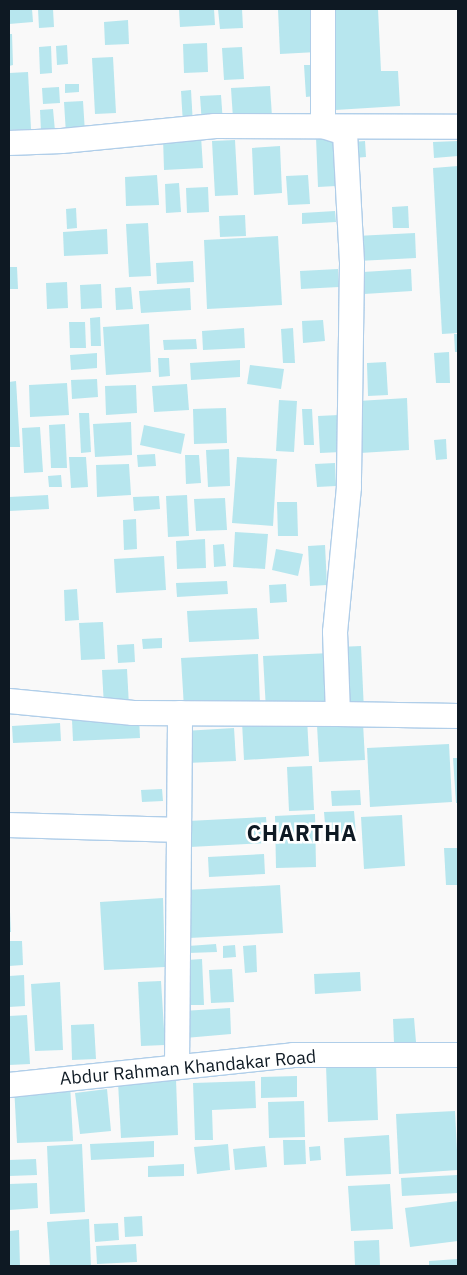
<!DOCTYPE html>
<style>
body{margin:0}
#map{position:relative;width:467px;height:1275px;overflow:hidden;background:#f9f9f9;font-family:"IBM Plex Sans",sans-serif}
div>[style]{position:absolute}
.building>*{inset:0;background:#b7e6ee}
.roads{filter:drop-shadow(1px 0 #b0cee9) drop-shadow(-1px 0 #b0cee9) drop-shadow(0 1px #b0cee9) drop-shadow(0 -1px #b0cee9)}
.street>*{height:24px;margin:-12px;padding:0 12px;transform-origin:12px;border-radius:12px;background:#fff}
span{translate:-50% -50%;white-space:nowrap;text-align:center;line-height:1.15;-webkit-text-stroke:5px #fff;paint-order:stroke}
.street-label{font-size:18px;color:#0e1923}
.district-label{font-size:22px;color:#0e1923;font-weight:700;letter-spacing:1px}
.frame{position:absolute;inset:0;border:10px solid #0e1923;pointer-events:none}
</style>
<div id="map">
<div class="building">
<i style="clip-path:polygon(9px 9px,32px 9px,33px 22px,9px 24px)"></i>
<i style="clip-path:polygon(38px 9px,53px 9px,54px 27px,39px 28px)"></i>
<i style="clip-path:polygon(179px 9px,214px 9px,215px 25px,180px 27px)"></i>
<i style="clip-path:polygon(218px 9px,242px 9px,243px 28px,220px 29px)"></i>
<i style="clip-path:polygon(278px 9px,315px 9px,317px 52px,280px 54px)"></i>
<i style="clip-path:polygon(330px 9px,378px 9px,381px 71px,398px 71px,400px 106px,335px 110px)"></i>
<i style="clip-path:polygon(128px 20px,129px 44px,105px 45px,104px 22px)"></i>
<i style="clip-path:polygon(9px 34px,12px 34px,13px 65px,9px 66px)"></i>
<i style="clip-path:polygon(207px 43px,208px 72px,184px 73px,183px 44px)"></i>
<i style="clip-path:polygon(67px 45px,68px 64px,57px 65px,56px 46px)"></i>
<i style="clip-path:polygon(51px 46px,52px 73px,40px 74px,39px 47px)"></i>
<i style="clip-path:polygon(242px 47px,244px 79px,224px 80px,222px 48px)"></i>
<i style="clip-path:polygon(113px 57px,116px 113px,95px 114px,92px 58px)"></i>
<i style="clip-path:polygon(304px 65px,314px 65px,315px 96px,306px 97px)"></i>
<i style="clip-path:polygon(28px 72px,31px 129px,9px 130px,9px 73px)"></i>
<i style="clip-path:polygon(65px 84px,79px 84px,79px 92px,65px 93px)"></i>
<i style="clip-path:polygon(270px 86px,272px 117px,233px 119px,231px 88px)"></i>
<i style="clip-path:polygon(59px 87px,60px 103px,43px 104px,42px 88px)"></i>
<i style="clip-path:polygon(191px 90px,193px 125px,183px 125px,181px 91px)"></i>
<i style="clip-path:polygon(221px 95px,223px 123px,202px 124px,200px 96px)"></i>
<i style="clip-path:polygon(83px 101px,85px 133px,66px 134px,64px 102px)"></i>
<i style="clip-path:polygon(53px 109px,55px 131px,41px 131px,40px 110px)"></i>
<i style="clip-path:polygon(201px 136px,203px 168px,164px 170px,163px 138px)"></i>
<i style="clip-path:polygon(334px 136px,336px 186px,318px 187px,316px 137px)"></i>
<i style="clip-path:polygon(235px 140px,238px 195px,215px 196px,212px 141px)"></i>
<i style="clip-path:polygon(365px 141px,366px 157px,353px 158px,352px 142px)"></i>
<i style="clip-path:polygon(458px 141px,458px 156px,434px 158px,433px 142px)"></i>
<i style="clip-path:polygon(280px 146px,282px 193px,254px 195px,252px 148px)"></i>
<i style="clip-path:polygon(458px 166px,458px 333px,442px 334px,433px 168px)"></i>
<i style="clip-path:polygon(157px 175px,159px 205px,126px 206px,125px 177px)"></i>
<i style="clip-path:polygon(308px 175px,310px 204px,288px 205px,286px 176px)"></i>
<i style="clip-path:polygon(179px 183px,181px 212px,166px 213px,165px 184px)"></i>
<i style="clip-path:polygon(208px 187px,209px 212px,187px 213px,186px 188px)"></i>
<i style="clip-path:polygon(408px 206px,409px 228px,393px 228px,392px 207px)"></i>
<i style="clip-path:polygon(76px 208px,77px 228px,67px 229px,66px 209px)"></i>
<i style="clip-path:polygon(335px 211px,336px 222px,302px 224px,302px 213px)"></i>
<i style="clip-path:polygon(245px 215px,246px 236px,220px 237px,219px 216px)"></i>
<i style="clip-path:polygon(148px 223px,151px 276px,129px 277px,126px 224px)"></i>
<i style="clip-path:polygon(107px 229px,108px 254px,64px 256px,63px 232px)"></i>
<i style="clip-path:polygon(415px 233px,416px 258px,358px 261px,356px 236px)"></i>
<i style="clip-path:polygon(278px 236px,282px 305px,207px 309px,204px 240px)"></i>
<i style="clip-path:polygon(193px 261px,194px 282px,157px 284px,156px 263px)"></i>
<i style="clip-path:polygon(9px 267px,17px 267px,18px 289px,9px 289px)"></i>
<i style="clip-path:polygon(338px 269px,339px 287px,301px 289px,300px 271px)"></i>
<i style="clip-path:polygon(411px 269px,412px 291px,364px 294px,363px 272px)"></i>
<i style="clip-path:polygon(67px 282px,68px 308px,47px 309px,46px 283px)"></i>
<i style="clip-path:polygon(101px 284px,102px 308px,81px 309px,80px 285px)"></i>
<i style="clip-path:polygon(131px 287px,133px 309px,116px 310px,115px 288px)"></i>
<i style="clip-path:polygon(190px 288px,191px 310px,141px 313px,139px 291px)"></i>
<i style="clip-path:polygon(100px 317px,101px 346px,91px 346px,90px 318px)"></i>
<i style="clip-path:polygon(323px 320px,325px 341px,303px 343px,302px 321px)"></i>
<i style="clip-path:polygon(69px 322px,85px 322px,86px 348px,70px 348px)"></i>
<i style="clip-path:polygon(149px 324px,151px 372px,106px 375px,103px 327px)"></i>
<i style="clip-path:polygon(244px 328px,245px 348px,203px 350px,202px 331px)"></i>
<i style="clip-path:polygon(293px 328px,295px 363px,283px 363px,281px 329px)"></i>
<i style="clip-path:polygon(454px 334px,458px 334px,458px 352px,455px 352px)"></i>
<i style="clip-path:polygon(196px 339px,197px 349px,164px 350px,163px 340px)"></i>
<i style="clip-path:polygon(449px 352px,450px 383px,436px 383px,434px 353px)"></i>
<i style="clip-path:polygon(97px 353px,97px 368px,71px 370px,70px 355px)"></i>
<i style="clip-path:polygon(158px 358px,169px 358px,170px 376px,159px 377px)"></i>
<i style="clip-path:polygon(240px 360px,240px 377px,191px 380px,190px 363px)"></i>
<i style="clip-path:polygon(386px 362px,388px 395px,368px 396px,367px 363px)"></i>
<i style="clip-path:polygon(250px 365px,284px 369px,281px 389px,247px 384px)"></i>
<i style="clip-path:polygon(97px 379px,98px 397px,72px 399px,71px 380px)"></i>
<i style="clip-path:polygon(16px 381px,20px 447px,9px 447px,9px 382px)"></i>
<i style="clip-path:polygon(67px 383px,69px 415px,30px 417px,29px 385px)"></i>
<i style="clip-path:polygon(187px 384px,189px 410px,154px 412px,152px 386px)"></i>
<i style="clip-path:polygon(136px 385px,137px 413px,106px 415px,105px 386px)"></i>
<i style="clip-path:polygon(407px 398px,409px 450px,360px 453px,358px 401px)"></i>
<i style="clip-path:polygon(279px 400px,297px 401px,294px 452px,276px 451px)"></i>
<i style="clip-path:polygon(226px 408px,227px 443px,194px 444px,193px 409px)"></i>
<i style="clip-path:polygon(302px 409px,312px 409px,314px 445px,304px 445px)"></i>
<i style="clip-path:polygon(79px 413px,89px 413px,91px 452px,81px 453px)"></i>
<i style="clip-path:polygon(339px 415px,341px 452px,320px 453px,318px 416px)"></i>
<i style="clip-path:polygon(131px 422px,132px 455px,95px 457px,93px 424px)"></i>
<i style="clip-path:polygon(65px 424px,67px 468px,51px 468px,49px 425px)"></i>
<i style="clip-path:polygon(144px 425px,185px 434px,181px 454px,140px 445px)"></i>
<i style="clip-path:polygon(40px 427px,43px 472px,24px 473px,22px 428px)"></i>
<i style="clip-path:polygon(446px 439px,447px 459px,436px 460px,434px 440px)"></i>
<i style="clip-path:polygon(229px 449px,230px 486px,208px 487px,206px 450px)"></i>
<i style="clip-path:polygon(155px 454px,156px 466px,138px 467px,137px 455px)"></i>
<i style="clip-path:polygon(185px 455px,199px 455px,201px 483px,186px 484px)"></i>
<i style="clip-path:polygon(69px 457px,86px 457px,88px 487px,71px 488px)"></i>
<i style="clip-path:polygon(237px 457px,277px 459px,273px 526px,232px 523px)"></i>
<i style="clip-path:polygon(335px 463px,336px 486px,317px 487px,315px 464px)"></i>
<i style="clip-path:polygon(129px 464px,131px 495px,97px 497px,96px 465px)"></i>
<i style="clip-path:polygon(61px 475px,62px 487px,49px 487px,48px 476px)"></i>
<i style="clip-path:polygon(48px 495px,49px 509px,9px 511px,9px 497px)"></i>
<i style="clip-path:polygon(187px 495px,189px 536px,168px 537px,166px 496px)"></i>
<i style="clip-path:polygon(159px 496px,160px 509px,134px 511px,133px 497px)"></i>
<i style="clip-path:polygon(225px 498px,227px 530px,196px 531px,194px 499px)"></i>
<i style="clip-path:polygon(277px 502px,297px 502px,298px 536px,278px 536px)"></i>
<i style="clip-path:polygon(136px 519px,137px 549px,124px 550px,123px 520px)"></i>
<i style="clip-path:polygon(235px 532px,268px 534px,265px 569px,233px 567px)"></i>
<i style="clip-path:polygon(205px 539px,206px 568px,177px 569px,176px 541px)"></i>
<i style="clip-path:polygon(224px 544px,226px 566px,214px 567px,213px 545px)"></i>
<i style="clip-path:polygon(325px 545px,327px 585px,310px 586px,308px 546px)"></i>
<i style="clip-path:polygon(276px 549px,303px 554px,298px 576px,272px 570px)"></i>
<i style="clip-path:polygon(164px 556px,166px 590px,116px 593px,114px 559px)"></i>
<i style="clip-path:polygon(227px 581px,228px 594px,177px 597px,176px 583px)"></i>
<i style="clip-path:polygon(286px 584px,287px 602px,270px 603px,269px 585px)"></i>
<i style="clip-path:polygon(77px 589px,79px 620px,65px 621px,64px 590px)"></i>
<i style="clip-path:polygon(257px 608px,259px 639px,189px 642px,187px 611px)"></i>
<i style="clip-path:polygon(103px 622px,105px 659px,81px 660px,79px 623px)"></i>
<i style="clip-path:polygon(162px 638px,162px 648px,143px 649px,142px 639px)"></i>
<i style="clip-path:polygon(134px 644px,135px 662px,118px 663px,117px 645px)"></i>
<i style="clip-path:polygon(361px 646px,364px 711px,342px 713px,338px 647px)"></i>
<i style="clip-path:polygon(331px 653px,334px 707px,266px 710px,263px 656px)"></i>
<i style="clip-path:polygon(258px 654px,260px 704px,184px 708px,181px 658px)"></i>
<i style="clip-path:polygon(127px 669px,129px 706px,104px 707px,102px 670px)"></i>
<i style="clip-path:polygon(139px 717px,140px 738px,73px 741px,72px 720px)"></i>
<i style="clip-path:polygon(307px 718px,309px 756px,244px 760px,242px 722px)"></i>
<i style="clip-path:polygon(60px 723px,61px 741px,13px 743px,12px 726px)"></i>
<i style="clip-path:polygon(363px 723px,365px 760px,319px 762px,317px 725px)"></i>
<i style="clip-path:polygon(234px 728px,236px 761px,186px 763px,184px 731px)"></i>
<i style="clip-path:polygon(449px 744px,452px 802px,370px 807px,367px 748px)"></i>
<i style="clip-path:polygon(453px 758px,458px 758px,458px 803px,456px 803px)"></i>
<i style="clip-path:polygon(312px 766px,314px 810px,289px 811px,287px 767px)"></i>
<i style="clip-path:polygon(162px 789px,163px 801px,142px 802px,141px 790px)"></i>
<i style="clip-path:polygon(360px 790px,361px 805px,332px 806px,331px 791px)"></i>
<i style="clip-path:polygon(354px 811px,356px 835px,326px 836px,324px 812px)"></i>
<i style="clip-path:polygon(315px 814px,316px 867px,276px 868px,275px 816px)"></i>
<i style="clip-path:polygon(402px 815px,405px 866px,364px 869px,361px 817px)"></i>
<i style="clip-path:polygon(266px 817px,268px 843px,190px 847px,188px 821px)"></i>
<i style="clip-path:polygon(444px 848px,458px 848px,458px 885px,446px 885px)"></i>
<i style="clip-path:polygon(264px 854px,265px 874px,209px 877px,208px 857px)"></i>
<i style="clip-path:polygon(280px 885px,283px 933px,189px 938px,186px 890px)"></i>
<i style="clip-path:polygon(163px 898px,165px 967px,104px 970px,100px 902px)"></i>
<i style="clip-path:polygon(9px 912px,10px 912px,11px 932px,9px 932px)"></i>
<i style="clip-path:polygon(9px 941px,22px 941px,23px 965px,9px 966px)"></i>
<i style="clip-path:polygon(216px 944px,217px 952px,188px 953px,188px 946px)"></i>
<i style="clip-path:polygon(235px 945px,236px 957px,223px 958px,223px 946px)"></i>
<i style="clip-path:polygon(256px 945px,257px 972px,245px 973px,243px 946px)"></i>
<i style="clip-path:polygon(202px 959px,204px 1005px,190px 1005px,187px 960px)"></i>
<i style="clip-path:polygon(232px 969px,234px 1002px,211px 1003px,209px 970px)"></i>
<i style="clip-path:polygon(360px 972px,361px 991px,315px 994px,314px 974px)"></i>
<i style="clip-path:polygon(24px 975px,25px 1006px,9px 1007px,9px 976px)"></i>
<i style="clip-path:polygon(161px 981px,165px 1045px,141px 1046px,138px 982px)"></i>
<i style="clip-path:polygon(60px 982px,63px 1050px,35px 1051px,31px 984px)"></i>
<i style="clip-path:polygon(230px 1008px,231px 1034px,185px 1038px,183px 1011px)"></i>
<i style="clip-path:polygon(27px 1015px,30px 1064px,9px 1065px,9px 1016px)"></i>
<i style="clip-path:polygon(414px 1018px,416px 1042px,394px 1043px,393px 1019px)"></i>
<i style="clip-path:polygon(94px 1024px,96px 1059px,72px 1060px,71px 1025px)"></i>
<i style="clip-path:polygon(376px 1063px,378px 1120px,328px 1122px,326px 1065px)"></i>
<i style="clip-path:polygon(297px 1076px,297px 1097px,261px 1098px,261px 1077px)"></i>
<i style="clip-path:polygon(176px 1079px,178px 1135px,121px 1138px,118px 1082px)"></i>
<i style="clip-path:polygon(255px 1081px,256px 1108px,212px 1110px,213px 1140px,195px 1140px,193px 1083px)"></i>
<i style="clip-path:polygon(70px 1083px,73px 1141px,17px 1143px,14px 1085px)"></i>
<i style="clip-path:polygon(107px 1089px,111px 1131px,80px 1134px,75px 1093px)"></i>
<i style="clip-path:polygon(304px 1101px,305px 1137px,269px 1138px,268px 1102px)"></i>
<i style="clip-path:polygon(455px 1111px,458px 1170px,399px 1174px,396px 1114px)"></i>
<i style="clip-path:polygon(389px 1135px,391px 1174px,346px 1176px,344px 1138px)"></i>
<i style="clip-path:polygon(283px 1140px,305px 1140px,306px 1164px,284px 1165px)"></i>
<i style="clip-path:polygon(154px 1141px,154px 1157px,91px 1160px,90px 1144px)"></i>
<i style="clip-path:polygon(82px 1144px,85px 1212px,50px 1214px,47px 1146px)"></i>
<i style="clip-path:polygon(228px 1144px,230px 1170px,197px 1174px,194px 1147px)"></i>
<i style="clip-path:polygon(265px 1146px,267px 1167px,235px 1170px,233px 1149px)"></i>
<i style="clip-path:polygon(320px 1146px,321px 1160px,310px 1161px,309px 1147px)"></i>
<i style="clip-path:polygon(36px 1159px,37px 1175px,9px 1176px,9px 1160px)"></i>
<i style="clip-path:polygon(184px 1164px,184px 1176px,148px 1177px,148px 1166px)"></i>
<i style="clip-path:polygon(457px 1175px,458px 1193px,402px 1196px,401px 1178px)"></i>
<i style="clip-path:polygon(37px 1183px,38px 1208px,9px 1210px,9px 1184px)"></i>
<i style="clip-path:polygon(390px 1184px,393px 1229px,351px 1231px,348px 1186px)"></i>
<i style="clip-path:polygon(458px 1201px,458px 1241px,410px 1247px,405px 1208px)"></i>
<i style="clip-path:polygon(142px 1216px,143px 1236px,125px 1237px,124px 1217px)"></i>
<i style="clip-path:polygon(89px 1219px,91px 1266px,50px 1266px,47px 1222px)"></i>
<i style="clip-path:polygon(118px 1223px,119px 1240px,95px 1242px,94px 1224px)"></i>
<i style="clip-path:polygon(19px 1230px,20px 1266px,9px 1266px,9px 1231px)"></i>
<i style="clip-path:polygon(379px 1240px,380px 1266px,355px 1266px,354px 1241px)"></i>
<i style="clip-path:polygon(136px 1244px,137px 1262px,97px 1264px,96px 1246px)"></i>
<i style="clip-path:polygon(458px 1259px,458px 1266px,429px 1266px,429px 1261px)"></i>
</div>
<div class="roads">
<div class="street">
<i style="left:323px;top:9px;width:117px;rotate:90deg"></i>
<i style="left:323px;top:126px;width:23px;rotate:18deg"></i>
<i style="left:345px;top:133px;width:131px;rotate:86.9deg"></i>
<i style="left:352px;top:264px;width:223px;rotate:90.8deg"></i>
<i style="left:349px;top:487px;width:146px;rotate:95.5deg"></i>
<i style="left:335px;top:632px;width:82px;rotate:87.9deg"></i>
<i style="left:338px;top:714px;width:120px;rotate:1deg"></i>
<i style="left:9px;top:143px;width:53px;rotate:-2.2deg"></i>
<i style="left:62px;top:141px;width:154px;rotate:-5.6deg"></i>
<i style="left:215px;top:126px;width:243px;rotate:0.2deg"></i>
<i style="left:9px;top:701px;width:125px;rotate:5.5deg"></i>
<i style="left:133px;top:713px;width:205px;rotate:0.3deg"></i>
<i style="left:9px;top:825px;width:169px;rotate:1.7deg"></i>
<i style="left:177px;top:1066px;width:353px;rotate:-89.5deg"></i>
<i style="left:9px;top:1085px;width:286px;rotate:-6deg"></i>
<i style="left:293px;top:1055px;width:165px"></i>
</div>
</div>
<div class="street-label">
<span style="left:188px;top:1068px;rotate:-5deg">Abdur Rahman Khandakar Road</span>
</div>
<div class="district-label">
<span style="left:302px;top:833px">CHARTHA</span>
</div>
<div class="frame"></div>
</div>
